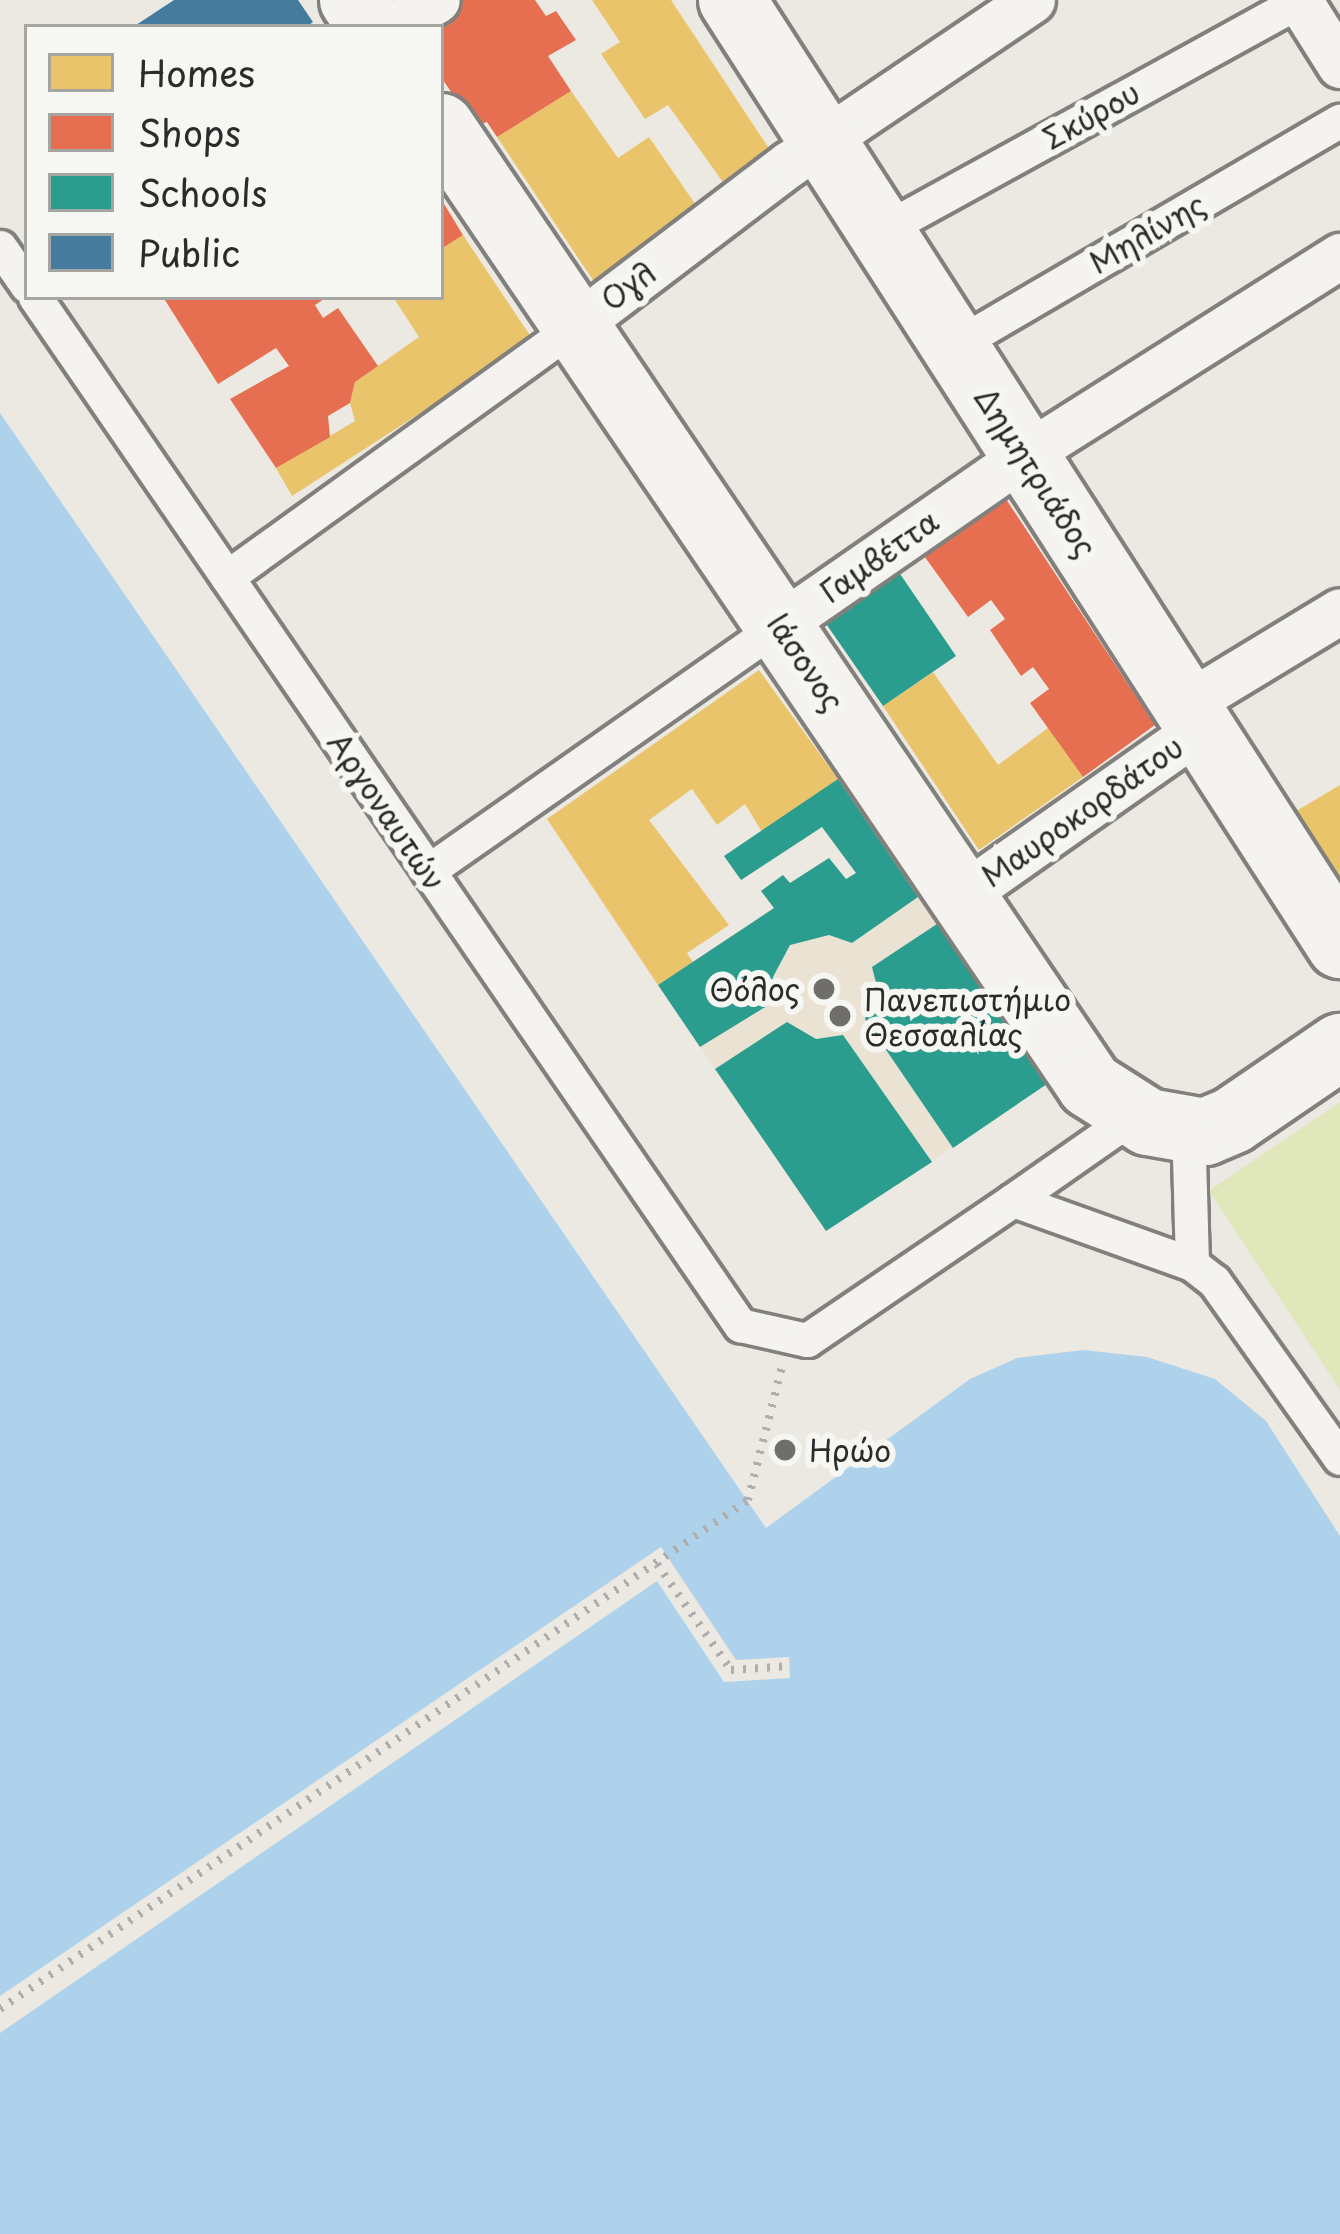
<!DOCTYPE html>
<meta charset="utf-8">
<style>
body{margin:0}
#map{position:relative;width:1340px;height:2234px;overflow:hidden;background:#ece9e2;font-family:"Playpen Sans",sans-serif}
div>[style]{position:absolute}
.built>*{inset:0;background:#eae2d3}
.green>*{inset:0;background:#e0e7ba}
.water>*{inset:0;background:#aed2ec}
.pier>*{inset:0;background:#ece9e2}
.homes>*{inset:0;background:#e9c46a}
.shops>*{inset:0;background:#e76f51}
.schools>*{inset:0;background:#2a9d8f}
.public>*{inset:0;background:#457b9d}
.path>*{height:8px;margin-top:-4px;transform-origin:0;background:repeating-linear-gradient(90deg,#afaeac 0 3px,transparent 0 12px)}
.roads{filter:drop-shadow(3px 0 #82807d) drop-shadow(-3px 0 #82807d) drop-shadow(0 3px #82807d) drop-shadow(0 -3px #82807d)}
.pedestrian>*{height:33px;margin:-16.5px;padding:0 16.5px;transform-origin:16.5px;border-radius:16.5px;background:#f4f3f0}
.minor>*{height:45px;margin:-22.5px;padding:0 22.5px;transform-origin:22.5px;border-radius:22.5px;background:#f4f3f0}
.secondary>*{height:66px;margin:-33px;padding:0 33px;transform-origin:33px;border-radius:33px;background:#f4f3f0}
.dots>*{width:33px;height:33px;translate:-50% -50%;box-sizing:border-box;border:6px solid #f6f6f2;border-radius:50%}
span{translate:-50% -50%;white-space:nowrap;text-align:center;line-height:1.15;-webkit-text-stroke:12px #f6f6f2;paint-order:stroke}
.street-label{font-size:30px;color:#2b2b2b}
.poi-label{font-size:30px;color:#2b2b2b}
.right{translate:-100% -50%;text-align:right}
.left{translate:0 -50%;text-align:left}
.legend{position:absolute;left:24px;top:24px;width:420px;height:276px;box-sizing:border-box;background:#f6f6f2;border:3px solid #a5a5a2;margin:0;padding:15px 21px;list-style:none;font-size:36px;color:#2b2b2b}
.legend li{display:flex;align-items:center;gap:24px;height:60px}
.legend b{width:60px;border:3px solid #a5a5a2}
</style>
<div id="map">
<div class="built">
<i style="clip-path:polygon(838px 779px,1047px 1084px,826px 1231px,658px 985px,773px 908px,761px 891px,783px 875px,790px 883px,829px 858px,846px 879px,856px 873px,822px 828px,741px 880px,724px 856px)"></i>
</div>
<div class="green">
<i style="clip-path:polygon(1340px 1102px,1340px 1390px,1209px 1191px)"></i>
</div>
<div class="water">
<i style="clip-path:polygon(0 413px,766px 1528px,970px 1379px,1017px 1358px,1083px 1350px,1147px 1357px,1215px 1379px,1266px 1421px,1340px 1536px,1340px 2234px,0 2234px)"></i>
</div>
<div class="pier">
<i style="clip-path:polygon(661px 1547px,736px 1660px,789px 1657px,790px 1678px,724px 1682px,657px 1581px,0 2033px,0 1996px)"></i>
</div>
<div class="homes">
<i style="clip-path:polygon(592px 0,671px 0,772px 153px,725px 185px,668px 105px,645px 119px,601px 54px,620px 42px)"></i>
<i style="clip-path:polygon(571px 91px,618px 158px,649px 137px,700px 211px,597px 286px,497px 137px)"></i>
<i style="clip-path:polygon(463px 235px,533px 340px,292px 496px,276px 468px,355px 421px,350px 403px,355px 382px,419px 337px,393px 297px,441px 297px,441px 249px)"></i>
<i style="clip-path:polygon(759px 670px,838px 779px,762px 832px,745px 804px,717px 825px,692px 789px,649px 820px,729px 925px,687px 953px,693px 962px,658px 985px,547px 819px)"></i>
<i style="clip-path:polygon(933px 672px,998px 765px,1048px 728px,1083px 777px,979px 850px,883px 706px)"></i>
<i style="clip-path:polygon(1340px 785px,1340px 889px,1293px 813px)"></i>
</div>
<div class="shops">
<i style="clip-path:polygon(454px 0,535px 0,546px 16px,556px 11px,576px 40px,548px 56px,571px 91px,497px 137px,487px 122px,474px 126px,441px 77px,441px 27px,420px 27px)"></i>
<i style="clip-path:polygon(441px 199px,463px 235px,441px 249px)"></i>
<i style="clip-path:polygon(163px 297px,327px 297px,315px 305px,323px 318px,338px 308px,378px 366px,355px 382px,350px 403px,328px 416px,330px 437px,276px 468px,230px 399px,289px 366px,276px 348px,218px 384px)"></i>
<i style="clip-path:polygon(1000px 490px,1155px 725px,1083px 777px,1030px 703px,1049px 689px,1033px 667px,1021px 676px,990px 630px,1005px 619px,991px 600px,968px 617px,917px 546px)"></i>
</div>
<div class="schools">
<i style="clip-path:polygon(894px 565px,956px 656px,883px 706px,820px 615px)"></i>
<i style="clip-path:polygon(838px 779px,918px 897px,852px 943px,829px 935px,790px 945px,773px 977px,775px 1001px,700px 1047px,658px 985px,774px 908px,761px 891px,783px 875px,790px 883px,829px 858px,846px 879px,856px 873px,822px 827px,741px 880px,724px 856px)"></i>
<i style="clip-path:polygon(937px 924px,1047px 1084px,953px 1148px,865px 1019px,876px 983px,872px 967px)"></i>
<i style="clip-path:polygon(787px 1022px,816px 1039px,843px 1035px,932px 1162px,826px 1231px,715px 1069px)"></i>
</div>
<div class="public">
<i style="clip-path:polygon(174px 0,298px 0,313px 22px,306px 27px,133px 27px)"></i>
</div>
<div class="path">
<i style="left:657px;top:1564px;width:129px;rotate:55.1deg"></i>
<i style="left:731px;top:1670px;width:58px;rotate:-3.9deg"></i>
<i style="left:0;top:2009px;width:905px;rotate:-34.23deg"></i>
<i style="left:748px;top:1500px;width:137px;rotate:-75.7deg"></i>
</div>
<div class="roads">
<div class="pedestrian">
<i style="left:881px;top:231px;width:479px;rotate:-28.8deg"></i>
<i style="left:0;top:247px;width:47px;rotate:55.3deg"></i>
<i style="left:35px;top:297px;width:1247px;rotate:55.56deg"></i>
<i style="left:740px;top:1325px;width:69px;rotate:12.6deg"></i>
<i style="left:807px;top:1340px;width:249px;rotate:-34.2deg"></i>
<i style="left:1013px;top:1200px;width:190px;rotate:19.7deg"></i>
<i style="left:1192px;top:1264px;width:28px;rotate:38deg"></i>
<i style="left:1214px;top:1281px;width:217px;rotate:54.6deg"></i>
<i style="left:954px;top:346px;width:447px;rotate:-30.3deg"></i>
<i style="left:227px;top:577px;width:433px;rotate:-35.8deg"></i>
<i style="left:428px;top:871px;width:431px;rotate:-35deg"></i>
<i style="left:1189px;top:1156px;width:108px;rotate:88.4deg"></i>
<i style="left:1013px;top:1200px;width:121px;rotate:-34.9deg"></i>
</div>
<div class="minor">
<i style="left:1299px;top:0;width:77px;rotate:57.8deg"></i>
<i style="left:392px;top:27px;width:52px;rotate:-31deg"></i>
<i style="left:578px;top:324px;width:265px;rotate:-37.2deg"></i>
<i style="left:789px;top:164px;width:293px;rotate:-34deg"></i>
<i style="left:781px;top:624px;width:297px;rotate:-34.7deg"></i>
<i style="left:1025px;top:455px;width:373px;rotate:-32.3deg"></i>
<i style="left:1185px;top:705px;width:181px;rotate:-31.2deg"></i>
<i style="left:963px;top:895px;width:291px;rotate:-35.1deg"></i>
</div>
<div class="secondary">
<i style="left:353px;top:0;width:33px;rotate:55deg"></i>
<i style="left:732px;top:0;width:1124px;rotate:57.24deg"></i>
<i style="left:441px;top:127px;width:1157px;rotate:55.88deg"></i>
<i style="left:1090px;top:1085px;width:69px;rotate:32.5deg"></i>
<i style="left:1148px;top:1122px;width:58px;rotate:10deg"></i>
<i style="left:1205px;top:1132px;width:30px;rotate:-23deg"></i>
<i style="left:1233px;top:1120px;width:130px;rotate:-34.3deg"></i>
</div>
</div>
<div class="dots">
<i style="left:824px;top:989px;background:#6f6e6b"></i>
<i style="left:840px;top:1016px;background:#6f6e6b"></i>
<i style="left:785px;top:1450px;background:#6f6e6b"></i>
</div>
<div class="street-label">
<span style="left:1091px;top:115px;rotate:-29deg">Σκύρου</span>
<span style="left:1147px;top:233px;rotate:-30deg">Μηλίνης</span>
<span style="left:628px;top:286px;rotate:-37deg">Ογλ</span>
<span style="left:1036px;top:472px;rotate:57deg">Δημητριάδος</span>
<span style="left:879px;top:556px;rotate:-35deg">Γαμβέττα</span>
<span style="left:806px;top:662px;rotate:56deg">Ιάσονος</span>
<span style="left:387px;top:811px;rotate:56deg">Αργοναυτών</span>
<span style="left:1082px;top:811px;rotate:-35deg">Μαυροκορδάτου</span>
</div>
<div class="poi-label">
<span class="right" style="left:800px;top:989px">Θόλος</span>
<span class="left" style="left:864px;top:1016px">Πανεπιστήμιο<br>Θεσσαλίας</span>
<span class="left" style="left:809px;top:1450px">Ηρώο</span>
</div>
<ul class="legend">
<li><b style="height:33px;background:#e9c46a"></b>Homes</li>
<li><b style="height:33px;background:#e76f51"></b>Shops</li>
<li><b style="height:33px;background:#2a9d8f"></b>Schools</li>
<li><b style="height:33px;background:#457b9d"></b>Public</li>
</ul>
</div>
